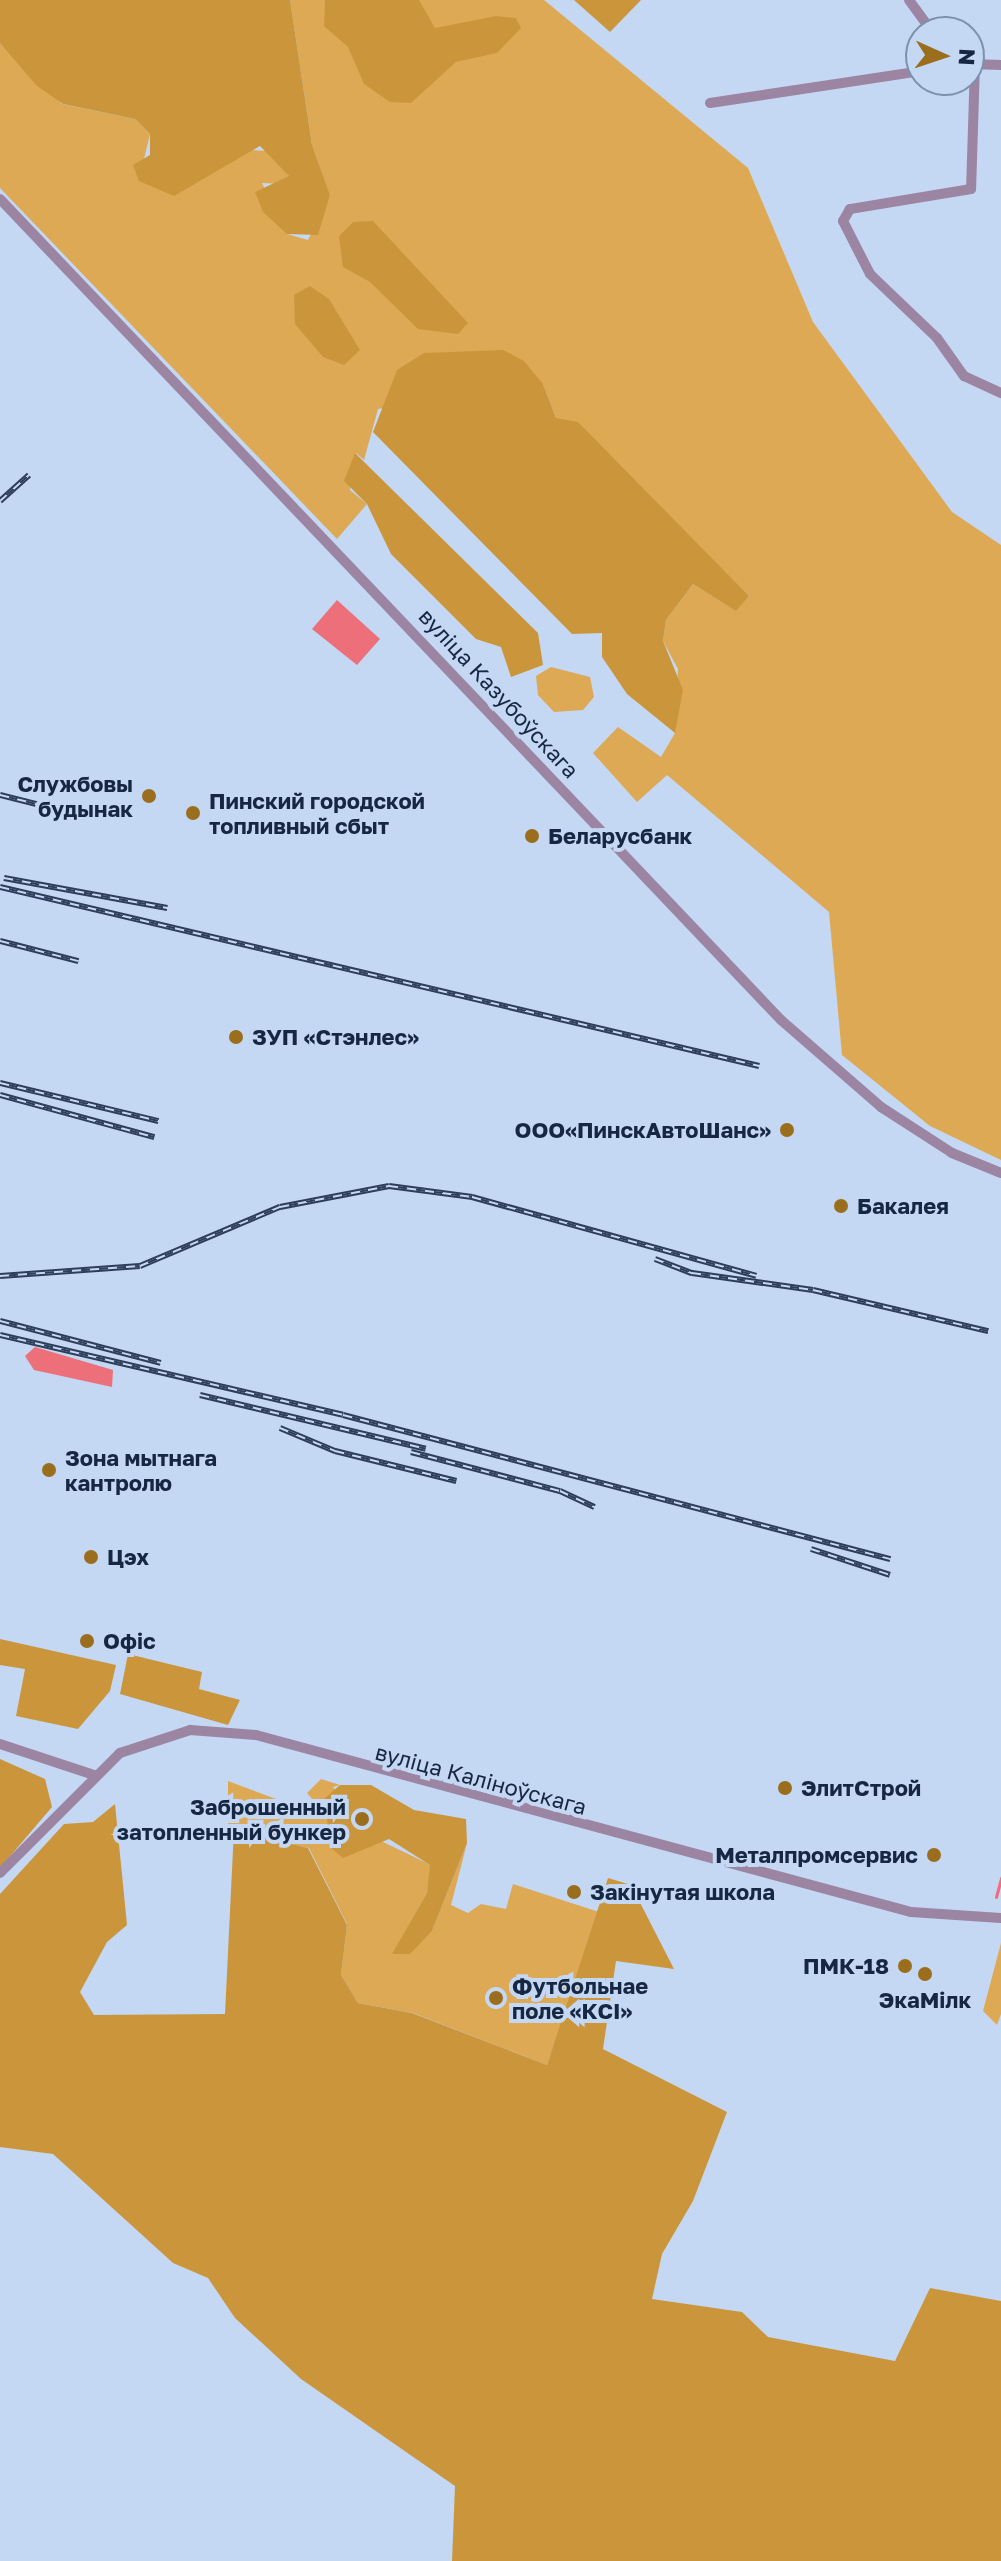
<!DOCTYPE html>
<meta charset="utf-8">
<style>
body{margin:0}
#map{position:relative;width:1001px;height:2561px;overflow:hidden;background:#c4d7f3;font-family:"Golos Text",sans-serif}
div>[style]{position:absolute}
.green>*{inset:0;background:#dda955}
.forest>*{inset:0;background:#cb963b}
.water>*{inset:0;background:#ec6f79}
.stream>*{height:3px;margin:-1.5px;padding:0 1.5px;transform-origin:1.5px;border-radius:1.5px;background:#ec6f79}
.minor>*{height:10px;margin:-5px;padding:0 5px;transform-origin:5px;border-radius:5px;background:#9b85a2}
.rail>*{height:6px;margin-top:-3px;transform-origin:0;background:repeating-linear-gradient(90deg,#c4d7f3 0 9px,#2c3e59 0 18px);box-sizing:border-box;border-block:2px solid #2c3e59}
.dots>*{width:22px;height:22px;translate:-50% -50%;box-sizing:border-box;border:4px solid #c4d7f3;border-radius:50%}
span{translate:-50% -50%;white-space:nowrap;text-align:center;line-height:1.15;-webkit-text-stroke:8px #c4d7f3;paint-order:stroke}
.street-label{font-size:22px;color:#152741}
.poi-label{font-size:22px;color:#152741;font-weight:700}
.right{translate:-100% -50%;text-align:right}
.left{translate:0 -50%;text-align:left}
.north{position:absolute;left:905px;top:16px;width:80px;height:80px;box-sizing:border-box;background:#c4d7f3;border:2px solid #7e91ac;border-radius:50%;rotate:93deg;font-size:22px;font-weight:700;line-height:32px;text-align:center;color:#152741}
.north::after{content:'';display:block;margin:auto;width:28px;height:36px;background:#9a6e1d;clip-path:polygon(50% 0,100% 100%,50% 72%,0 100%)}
</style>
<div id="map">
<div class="green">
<i style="clip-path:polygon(290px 0,544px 0,748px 168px,813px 322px,952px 512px,1001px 545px,1001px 1160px,930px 1126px,842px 1055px,829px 912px,667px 775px,637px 802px,593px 753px,618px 727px,661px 757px,675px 733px,678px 669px,663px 641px,666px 620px,693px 584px,735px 610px,749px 596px,556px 418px,543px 384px,378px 409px,364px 460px,356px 453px,350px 490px,367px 504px,337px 539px,0 188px,0 43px,62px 104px,135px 119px,150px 134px,139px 180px,174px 195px,250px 150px,269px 151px,289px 176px,283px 184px,262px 183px,287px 234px,308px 240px,330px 196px,312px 145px)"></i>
<i style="clip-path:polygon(551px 667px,590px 677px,594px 697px,583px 710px,554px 712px,538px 695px,536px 676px)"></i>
<i style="clip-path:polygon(321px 1779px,340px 1785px,333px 1787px,379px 1840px,431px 1865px,427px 1893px,393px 1954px,432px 1931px,467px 1843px,451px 1905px,468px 1913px,481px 1904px,506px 1909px,513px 1884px,599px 1912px,547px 2065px,413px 2013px,358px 2003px,341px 1975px,347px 1924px,309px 1848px,228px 1829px,228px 1781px,300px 1808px,314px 1801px,307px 1793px)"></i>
<i style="clip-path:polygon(1001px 1943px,1001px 2014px,997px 2025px,983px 2011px)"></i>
</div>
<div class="forest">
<i style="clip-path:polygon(0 0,290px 0,312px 145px,330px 195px,318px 235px,287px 234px,263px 212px,255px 192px,289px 176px,260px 146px,174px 196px,139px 181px,133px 165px,150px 155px,150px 134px,135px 119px,63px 104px,37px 86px,0 43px)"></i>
<i style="clip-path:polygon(325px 0,419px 0,435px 28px,496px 16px,516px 18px,521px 28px,497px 53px,456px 62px,411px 103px,390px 102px,364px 84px,348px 47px,324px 26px)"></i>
<i style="clip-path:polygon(574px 0,641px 0,610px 32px)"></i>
<i style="clip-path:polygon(373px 221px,468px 323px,458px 334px,418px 329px,370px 282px,343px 267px,339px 236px,353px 222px)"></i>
<i style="clip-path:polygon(310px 286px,329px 299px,360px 350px,344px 365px,323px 357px,295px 324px,294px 295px)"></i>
<i style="clip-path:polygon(503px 350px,524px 361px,543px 384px,556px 418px,578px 422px,749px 596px,736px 611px,693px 584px,666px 620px,663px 641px,683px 690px,675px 733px,627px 694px,602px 657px,602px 633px,572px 634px,373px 432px,397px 370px,424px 353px)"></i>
<i style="clip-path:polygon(355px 453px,538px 633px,543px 665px,511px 677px,501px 647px,476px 639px,391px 554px,367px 504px,344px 481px)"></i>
<i style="clip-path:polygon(0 1639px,116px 1665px,110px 1691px,78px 1729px,16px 1716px,25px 1669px,0 1665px)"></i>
<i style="clip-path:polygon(128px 1654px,202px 1672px,199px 1689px,240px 1700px,228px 1725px,120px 1694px)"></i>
<i style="clip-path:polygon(0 1759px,45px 1779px,52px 1807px,0 1868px)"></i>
<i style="clip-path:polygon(340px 1785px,371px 1785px,414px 1810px,466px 1819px,467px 1843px,432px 1931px,410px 1954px,392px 1954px,427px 1893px,430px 1865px,389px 1839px,343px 1858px,331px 1848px,324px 1799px)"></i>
<i style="clip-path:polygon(115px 1804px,127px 1925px,107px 1942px,80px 1992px,94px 2015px,225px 2014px,234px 1829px,308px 1848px,347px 1925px,341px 1975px,358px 2003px,412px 2013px,547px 2065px,608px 1878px,631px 1885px,674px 1969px,616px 1961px,603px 2049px,727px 2112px,693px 2201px,662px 2254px,652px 2299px,742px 2312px,768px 2337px,895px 2361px,930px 2288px,1001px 2301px,1001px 2561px,452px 2561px,455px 2486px,301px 2379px,235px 2318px,208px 2278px,173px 2263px,53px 2154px,0 2147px,0 1894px,64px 1824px,93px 1822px)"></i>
</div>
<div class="water">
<i style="clip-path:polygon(337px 600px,380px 639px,357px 665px,312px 629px)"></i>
<i style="clip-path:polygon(35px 1347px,113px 1370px,112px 1387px,34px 1370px,25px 1356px)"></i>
</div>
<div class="stream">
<i style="left:996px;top:1897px;width:20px;rotate:-75deg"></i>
</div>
<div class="minor">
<i style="left:909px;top:0;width:39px;rotate:54deg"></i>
<i style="left:971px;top:64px;width:30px;rotate:2deg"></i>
<i style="left:975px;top:64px;width:125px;rotate:91.8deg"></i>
<i style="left:971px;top:189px;width:123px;rotate:170.6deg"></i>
<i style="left:850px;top:209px;width:14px;rotate:120deg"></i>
<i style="left:843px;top:221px;width:59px;rotate:63deg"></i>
<i style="left:870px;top:274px;width:93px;rotate:43.7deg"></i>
<i style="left:937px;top:338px;width:47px;rotate:54.6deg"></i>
<i style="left:964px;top:376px;width:41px;rotate:24.7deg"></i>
<i style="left:710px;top:103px;width:213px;rotate:-8.6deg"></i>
<i style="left:0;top:199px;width:1133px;rotate:46.43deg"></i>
<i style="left:781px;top:1020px;width:133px;rotate:41deg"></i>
<i style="left:881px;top:1107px;width:85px;rotate:32.9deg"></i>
<i style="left:952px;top:1153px;width:53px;rotate:22.2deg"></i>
<i style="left:0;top:1744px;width:99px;rotate:18.3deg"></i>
<i style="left:0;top:1873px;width:170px;rotate:-45deg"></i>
<i style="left:120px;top:1753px;width:74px;rotate:-18.2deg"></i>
<i style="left:190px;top:1730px;width:66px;rotate:4.3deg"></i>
<i style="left:256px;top:1735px;width:678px;rotate:15.12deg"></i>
<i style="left:911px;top:1912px;width:90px;rotate:3.8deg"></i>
</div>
<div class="rail">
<i style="left:0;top:501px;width:39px;rotate:-42deg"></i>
<i style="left:0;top:795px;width:54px;rotate:14deg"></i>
<i style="left:4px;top:878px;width:166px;rotate:10.4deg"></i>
<i style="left:0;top:887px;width:780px;rotate:13.27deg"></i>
<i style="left:0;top:941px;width:81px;rotate:14.4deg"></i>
<i style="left:0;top:1083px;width:163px;rotate:13.5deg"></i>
<i style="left:0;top:1095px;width:160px;rotate:15.3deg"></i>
<i style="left:655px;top:1259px;width:40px;rotate:21deg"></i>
<i style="left:692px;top:1273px;width:122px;rotate:8deg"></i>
<i style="left:813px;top:1290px;width:180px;rotate:13.2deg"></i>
<i style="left:0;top:1276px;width:140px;rotate:-4.1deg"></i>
<i style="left:140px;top:1266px;width:152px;rotate:-22.9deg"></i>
<i style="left:280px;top:1207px;width:111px;rotate:-10.9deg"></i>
<i style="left:389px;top:1186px;width:84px;rotate:7.5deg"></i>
<i style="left:472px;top:1197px;width:295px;rotate:15.5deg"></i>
<i style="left:0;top:1321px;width:166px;rotate:14.6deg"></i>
<i style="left:0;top:1335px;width:352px;rotate:13.1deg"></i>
<i style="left:343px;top:1415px;width:566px;rotate:14.75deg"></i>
<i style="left:200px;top:1395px;width:232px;rotate:13.4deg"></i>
<i style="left:280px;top:1428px;width:60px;rotate:22.7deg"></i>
<i style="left:335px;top:1451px;width:125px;rotate:13.9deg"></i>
<i style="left:411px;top:1452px;width:154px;rotate:14.7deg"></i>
<i style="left:560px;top:1491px;width:38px;rotate:25deg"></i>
<i style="left:811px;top:1549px;width:83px;rotate:18.2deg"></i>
</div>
<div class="dots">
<i style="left:149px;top:796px;background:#9a6e1d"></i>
<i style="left:193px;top:813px;background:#9a6e1d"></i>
<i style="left:532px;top:836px;background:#9a6e1d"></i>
<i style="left:236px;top:1037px;background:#9a6e1d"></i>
<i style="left:787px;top:1130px;background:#9a6e1d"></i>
<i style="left:841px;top:1206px;background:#9a6e1d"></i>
<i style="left:49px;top:1470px;background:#9a6e1d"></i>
<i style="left:91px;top:1557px;background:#9a6e1d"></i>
<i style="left:87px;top:1641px;background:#9a6e1d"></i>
<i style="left:785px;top:1788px;background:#9a6e1d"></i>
<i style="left:362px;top:1819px;background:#9a6e1d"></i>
<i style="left:934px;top:1855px;background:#9a6e1d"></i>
<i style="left:574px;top:1892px;background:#9a6e1d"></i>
<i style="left:905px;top:1966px;background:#9a6e1d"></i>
<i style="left:925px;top:1974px;background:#9a6e1d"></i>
<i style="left:496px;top:1998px;background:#9a6e1d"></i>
</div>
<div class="street-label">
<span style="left:499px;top:693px;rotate:47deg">вуліца Казубоўскага</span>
<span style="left:481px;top:1779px;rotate:15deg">вуліца Каліноўскага</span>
</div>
<div class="poi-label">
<span class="right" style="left:133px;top:796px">Службовы<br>будынак</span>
<span class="left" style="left:209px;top:813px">Пинский городской<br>топливный сбыт</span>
<span class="left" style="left:548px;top:836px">Беларусбанк</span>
<span class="left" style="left:252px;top:1037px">ЗУП «Стэнлес»</span>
<span class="right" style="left:771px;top:1130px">ООО«ПинскАвтоШанс»</span>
<span class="left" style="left:857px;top:1206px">Бакалея</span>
<span class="left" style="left:65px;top:1470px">Зона мытнага<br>кантролю</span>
<span class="left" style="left:107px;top:1557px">Цэх</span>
<span class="left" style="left:103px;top:1641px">Офіс</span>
<span class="left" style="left:801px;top:1788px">ЭлитСтрой</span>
<span class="right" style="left:346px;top:1819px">Заброшенный<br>затопленный бункер</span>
<span class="right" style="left:918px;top:1855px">Металпромсервис</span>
<span class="left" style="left:590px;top:1892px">Закінутая школа</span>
<span class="right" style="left:889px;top:1966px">ПМК-18</span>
<span class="left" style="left:512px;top:1998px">Футбольнае<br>поле «КСІ»</span>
<span style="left:925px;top:2000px">ЭкаМілк</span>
</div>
<div class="north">N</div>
</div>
